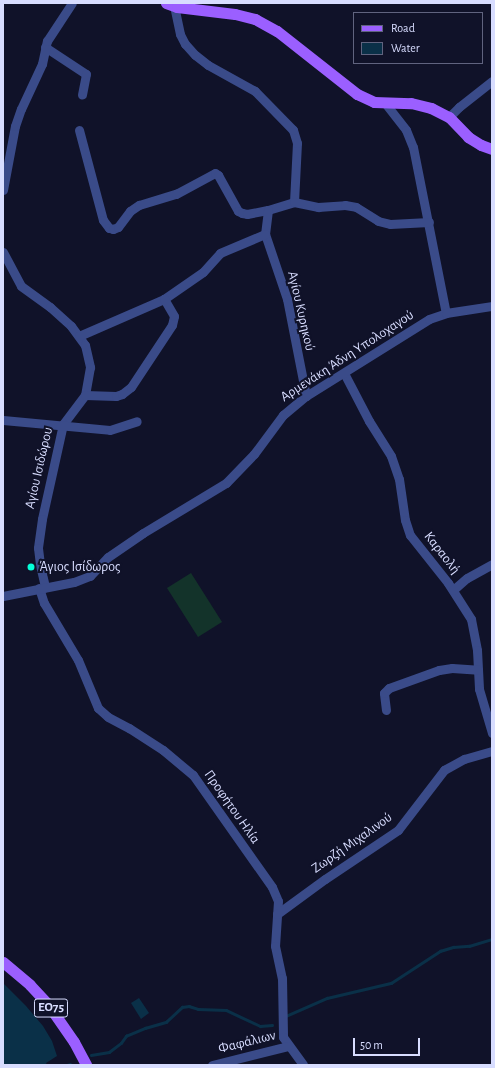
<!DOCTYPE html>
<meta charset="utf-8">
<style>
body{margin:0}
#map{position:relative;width:495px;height:1068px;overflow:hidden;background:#101229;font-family:"Alegreya Sans",sans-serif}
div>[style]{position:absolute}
.green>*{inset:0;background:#13332a}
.water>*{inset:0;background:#0a3048}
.stream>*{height:2.5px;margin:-1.25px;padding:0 1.25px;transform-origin:1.25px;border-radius:1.25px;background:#0a3048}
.minor>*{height:9px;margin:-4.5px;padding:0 4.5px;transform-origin:4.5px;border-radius:4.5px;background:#3a4b89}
.major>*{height:11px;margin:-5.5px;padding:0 5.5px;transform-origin:5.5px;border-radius:5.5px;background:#9b5fff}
.dots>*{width:11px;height:11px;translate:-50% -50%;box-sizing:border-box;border:2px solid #101229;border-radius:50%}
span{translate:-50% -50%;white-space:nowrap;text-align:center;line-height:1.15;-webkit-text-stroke:4px #101229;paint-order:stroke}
.shield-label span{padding:1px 3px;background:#101229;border:1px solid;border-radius:3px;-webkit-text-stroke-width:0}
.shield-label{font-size:13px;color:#d8ddff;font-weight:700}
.street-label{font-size:14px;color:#d8ddff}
.poi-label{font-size:14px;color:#d8ddff}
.left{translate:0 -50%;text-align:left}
.frame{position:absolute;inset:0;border:4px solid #d8ddff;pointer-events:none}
.legend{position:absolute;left:353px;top:12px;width:130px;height:52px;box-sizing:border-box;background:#101229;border:1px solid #60637f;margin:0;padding:5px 7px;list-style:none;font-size:12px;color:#d8ddff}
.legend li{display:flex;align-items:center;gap:8px;height:20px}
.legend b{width:20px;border:1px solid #60637f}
.scale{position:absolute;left:353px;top:1038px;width:67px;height:18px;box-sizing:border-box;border:2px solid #d8ddff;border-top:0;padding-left:5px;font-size:12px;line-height:14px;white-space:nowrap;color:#d8ddff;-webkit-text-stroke:3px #101229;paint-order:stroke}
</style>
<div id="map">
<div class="green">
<i style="clip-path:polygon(191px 573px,222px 622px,198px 637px,167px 588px)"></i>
</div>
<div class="water">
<i style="clip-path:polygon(3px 983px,26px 1006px,43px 1026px,52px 1041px,57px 1056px,46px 1063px,47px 1065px,3px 1065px)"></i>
<i style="clip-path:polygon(139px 998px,149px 1013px,141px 1019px,131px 1003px)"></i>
</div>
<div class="stream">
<i style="left:286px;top:1016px;width:45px;rotate:-23.7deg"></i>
<i style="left:327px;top:998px;width:66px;rotate:-13.2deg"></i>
<i style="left:391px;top:983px;width:59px;rotate:-33.1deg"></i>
<i style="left:440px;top:951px;width:14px;rotate:-17deg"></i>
<i style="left:453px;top:947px;width:16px;rotate:-4deg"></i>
<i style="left:469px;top:946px;width:24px;rotate:-17deg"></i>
<i style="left:91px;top:1055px;width:18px;rotate:-9deg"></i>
<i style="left:109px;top:1052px;width:15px;rotate:-37deg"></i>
<i style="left:121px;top:1043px;width:9px;rotate:-54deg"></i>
<i style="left:126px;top:1036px;width:21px;rotate:-23deg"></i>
<i style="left:145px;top:1028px;width:22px;rotate:-16deg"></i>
<i style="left:166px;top:1022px;width:22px;rotate:-43deg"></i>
<i style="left:182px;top:1007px;width:7px;rotate:-8deg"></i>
<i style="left:189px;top:1006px;width:9px;rotate:18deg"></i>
<i style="left:198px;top:1009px;width:28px;rotate:2deg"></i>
<i style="left:226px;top:1010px;width:38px;rotate:25deg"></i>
<i style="left:260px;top:1026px;width:12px;rotate:-5deg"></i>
<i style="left:67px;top:1065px;width:3px;rotate:-18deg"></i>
</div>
<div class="minor">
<i style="left:45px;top:47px;width:49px;rotate:33.4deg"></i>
<i style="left:86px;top:74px;width:21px;rotate:101deg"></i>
<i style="left:385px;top:103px;width:34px;rotate:52deg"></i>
<i style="left:406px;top:130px;width:18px;rotate:68deg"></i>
<i style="left:413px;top:147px;width:169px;rotate:78.8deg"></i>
<i style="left:449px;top:117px;width:14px;rotate:-45deg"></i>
<i style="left:459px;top:107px;width:42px;rotate:-38.2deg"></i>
<i style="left:79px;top:130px;width:93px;rotate:75.1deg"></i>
<i style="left:103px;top:220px;width:10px;rotate:53deg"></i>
<i style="left:109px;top:228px;width:4px;rotate:14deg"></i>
<i style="left:113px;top:229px;width:5px;rotate:-22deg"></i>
<i style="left:118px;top:227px;width:20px;rotate:-53deg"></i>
<i style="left:130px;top:211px;width:11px;rotate:-34deg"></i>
<i style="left:139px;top:205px;width:39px;rotate:-17deg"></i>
<i style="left:176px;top:194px;width:44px;rotate:-28.3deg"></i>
<i style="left:215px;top:173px;width:4px;rotate:34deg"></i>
<i style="left:218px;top:175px;width:41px;rotate:60.9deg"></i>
<i style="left:238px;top:211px;width:4px;rotate:27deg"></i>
<i style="left:242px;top:213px;width:5px;rotate:11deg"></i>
<i style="left:247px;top:214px;width:21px;rotate:-11deg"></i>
<i style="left:268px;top:210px;width:27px;rotate:-17deg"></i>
<i style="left:294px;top:202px;width:59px;rotate:-87.1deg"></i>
<i style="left:297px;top:143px;width:14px;rotate:-107deg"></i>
<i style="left:293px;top:130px;width:54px;rotate:-134.3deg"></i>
<i style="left:255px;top:91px;width:54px;rotate:-151deg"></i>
<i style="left:208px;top:65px;width:16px;rotate:-142deg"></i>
<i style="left:195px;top:55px;width:15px;rotate:-132deg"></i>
<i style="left:185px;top:44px;width:11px;rotate:-117deg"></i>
<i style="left:180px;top:34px;width:29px;rotate:-102deg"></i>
<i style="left:3px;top:190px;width:65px;rotate:-79.4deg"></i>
<i style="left:15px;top:126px;width:18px;rotate:-71deg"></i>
<i style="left:21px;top:109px;width:50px;rotate:-65deg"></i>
<i style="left:42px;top:64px;width:24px;rotate:-78deg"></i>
<i style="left:47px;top:41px;width:45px;rotate:-56.7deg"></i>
<i style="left:294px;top:202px;width:25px;rotate:12deg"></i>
<i style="left:318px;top:207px;width:27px;rotate:-4deg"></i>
<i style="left:345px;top:205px;width:11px;rotate:10deg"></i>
<i style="left:356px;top:207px;width:26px;rotate:32deg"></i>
<i style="left:378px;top:221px;width:12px;rotate:14deg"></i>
<i style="left:390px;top:224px;width:39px;rotate:-3deg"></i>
<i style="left:268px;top:210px;width:24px;rotate:97deg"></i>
<i style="left:265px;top:234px;width:69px;rotate:71.3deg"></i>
<i style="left:287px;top:299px;width:99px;rotate:78.9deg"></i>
<i style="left:3px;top:252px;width:38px;rotate:62deg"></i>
<i style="left:21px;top:286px;width:36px;rotate:36deg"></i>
<i style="left:50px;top:307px;width:28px;rotate:42deg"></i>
<i style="left:71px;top:326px;width:24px;rotate:54deg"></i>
<i style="left:85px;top:345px;width:23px;rotate:77deg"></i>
<i style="left:90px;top:367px;width:28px;rotate:100deg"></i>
<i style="left:85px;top:395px;width:36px;rotate:127deg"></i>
<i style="left:63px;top:424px;width:97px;rotate:102.5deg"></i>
<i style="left:42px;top:519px;width:29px;rotate:98deg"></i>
<i style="left:38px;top:548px;width:17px;rotate:83deg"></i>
<i style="left:40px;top:565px;width:23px;rotate:77deg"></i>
<i style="left:79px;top:336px;width:93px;rotate:-23.5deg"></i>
<i style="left:164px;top:299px;width:47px;rotate:-34.7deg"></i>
<i style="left:203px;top:272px;width:25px;rotate:-48deg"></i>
<i style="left:220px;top:253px;width:49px;rotate:-22.9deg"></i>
<i style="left:344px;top:373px;width:54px;rotate:62.5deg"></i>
<i style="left:369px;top:421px;width:41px;rotate:57.8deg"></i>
<i style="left:391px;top:456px;width:24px;rotate:71deg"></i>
<i style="left:399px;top:479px;width:41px;rotate:81.7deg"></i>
<i style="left:405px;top:520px;width:16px;rotate:72deg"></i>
<i style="left:410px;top:535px;width:61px;rotate:51.6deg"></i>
<i style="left:448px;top:583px;width:43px;rotate:57.4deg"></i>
<i style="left:471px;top:619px;width:32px;rotate:79deg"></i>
<i style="left:477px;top:650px;width:39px;rotate:87deg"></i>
<i style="left:479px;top:689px;width:46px;rotate:73.5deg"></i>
<i style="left:85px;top:395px;width:31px;rotate:2deg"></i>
<i style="left:116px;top:396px;width:6px;rotate:-18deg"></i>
<i style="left:122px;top:394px;width:11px;rotate:-38deg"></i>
<i style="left:131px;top:387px;width:74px;rotate:-56.5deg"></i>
<i style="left:172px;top:325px;width:9px;rotate:-77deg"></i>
<i style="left:174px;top:316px;width:20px;rotate:-120deg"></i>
<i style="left:3px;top:420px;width:107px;rotate:5.3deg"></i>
<i style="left:110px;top:430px;width:28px;rotate:-18deg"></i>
<i style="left:39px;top:588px;width:16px;rotate:72deg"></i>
<i style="left:44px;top:603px;width:66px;rotate:59.2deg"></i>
<i style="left:78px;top:660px;width:52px;rotate:67.4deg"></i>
<i style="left:98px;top:708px;width:13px;rotate:42deg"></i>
<i style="left:108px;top:717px;width:24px;rotate:28deg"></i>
<i style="left:129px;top:728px;width:40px;rotate:32.9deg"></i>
<i style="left:163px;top:750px;width:39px;rotate:40deg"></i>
<i style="left:193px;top:775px;width:137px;rotate:54.8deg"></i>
<i style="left:272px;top:887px;width:15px;rotate:67deg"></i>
<i style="left:278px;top:901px;width:45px;rotate:93.8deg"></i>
<i style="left:275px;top:946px;width:33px;rotate:78deg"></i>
<i style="left:282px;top:978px;width:59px;rotate:89deg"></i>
<i style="left:283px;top:1037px;width:34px;rotate:54deg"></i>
<i style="left:453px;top:590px;width:18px;rotate:-41deg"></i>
<i style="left:467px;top:578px;width:29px;rotate:-29deg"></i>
<i style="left:3px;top:596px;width:72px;rotate:-11.2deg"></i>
<i style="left:74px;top:582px;width:17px;rotate:-21deg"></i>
<i style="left:90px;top:576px;width:26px;rotate:-47deg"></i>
<i style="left:108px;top:557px;width:42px;rotate:-34.4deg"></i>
<i style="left:143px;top:533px;width:97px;rotate:-31.1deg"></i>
<i style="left:226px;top:483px;width:40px;rotate:-46deg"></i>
<i style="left:254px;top:454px;width:49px;rotate:-53.4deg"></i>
<i style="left:283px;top:415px;width:30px;rotate:-40deg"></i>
<i style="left:306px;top:396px;width:145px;rotate:-32deg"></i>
<i style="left:429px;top:319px;width:18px;rotate:-19deg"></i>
<i style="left:446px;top:313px;width:47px;rotate:-8.7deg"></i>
<i style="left:386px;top:710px;width:17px;rotate:-97deg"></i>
<i style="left:384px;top:693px;width:7px;rotate:-45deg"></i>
<i style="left:389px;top:688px;width:53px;rotate:-19.8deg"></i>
<i style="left:439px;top:670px;width:13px;rotate:-9deg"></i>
<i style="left:452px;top:668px;width:26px;rotate:4deg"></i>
<i style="left:277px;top:914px;width:59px;rotate:-36.1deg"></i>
<i style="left:325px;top:879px;width:88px;rotate:-33.9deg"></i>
<i style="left:398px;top:830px;width:76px;rotate:-52.5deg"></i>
<i style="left:444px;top:770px;width:23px;rotate:-29deg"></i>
<i style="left:464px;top:759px;width:29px;rotate:-16deg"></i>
<i style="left:212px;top:1065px;width:78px;rotate:-14deg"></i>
</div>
<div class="major">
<i style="left:166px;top:3px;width:12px;rotate:20deg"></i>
<i style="left:177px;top:7px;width:58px;rotate:6.9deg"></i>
<i style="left:235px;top:14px;width:21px;rotate:14deg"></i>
<i style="left:255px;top:19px;width:25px;rotate:29deg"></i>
<i style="left:277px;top:31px;width:102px;rotate:38.2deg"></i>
<i style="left:357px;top:94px;width:19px;rotate:25deg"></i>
<i style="left:374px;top:102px;width:37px;rotate:2deg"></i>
<i style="left:411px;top:103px;width:21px;rotate:14deg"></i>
<i style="left:431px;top:108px;width:20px;rotate:27deg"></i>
<i style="left:449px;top:117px;width:28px;rotate:46deg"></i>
<i style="left:468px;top:137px;width:15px;rotate:32deg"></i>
<i style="left:481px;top:145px;width:12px;rotate:20deg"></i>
<i style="left:3px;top:962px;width:35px;rotate:40deg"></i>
<i style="left:30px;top:985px;width:25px;rotate:47deg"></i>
<i style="left:47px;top:1003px;width:47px;rotate:55.3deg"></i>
<i style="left:74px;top:1042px;width:26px;rotate:62deg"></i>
</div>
<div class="dots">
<i style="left:31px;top:567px;background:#04ffd9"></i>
</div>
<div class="shield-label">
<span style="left:51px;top:1008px">ΕΟ75</span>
</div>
<div class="street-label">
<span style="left:301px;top:311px;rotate:77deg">Αγίου Κυρηκού</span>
<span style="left:347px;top:356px;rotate:-33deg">Αρμενάκη Άδνη Υπολοχαγού</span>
<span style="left:39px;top:468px;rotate:-77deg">Αγίου Ισιδώρου</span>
<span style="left:442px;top:553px;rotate:52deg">Καραολή</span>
<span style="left:232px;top:807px;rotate:55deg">Προφήτου Ηλία</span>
<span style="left:352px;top:843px;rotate:-35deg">Ζωρζή Μιχαλινού</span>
<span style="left:247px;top:1042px;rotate:-14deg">Φαφάλιων</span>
</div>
<div class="poi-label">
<span class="left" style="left:39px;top:567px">Άγιος Ισίδωρος</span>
</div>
<div class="frame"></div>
<ul class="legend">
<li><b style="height:5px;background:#9b5fff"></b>Road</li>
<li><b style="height:11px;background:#0a3048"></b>Water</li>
</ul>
<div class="scale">50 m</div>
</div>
